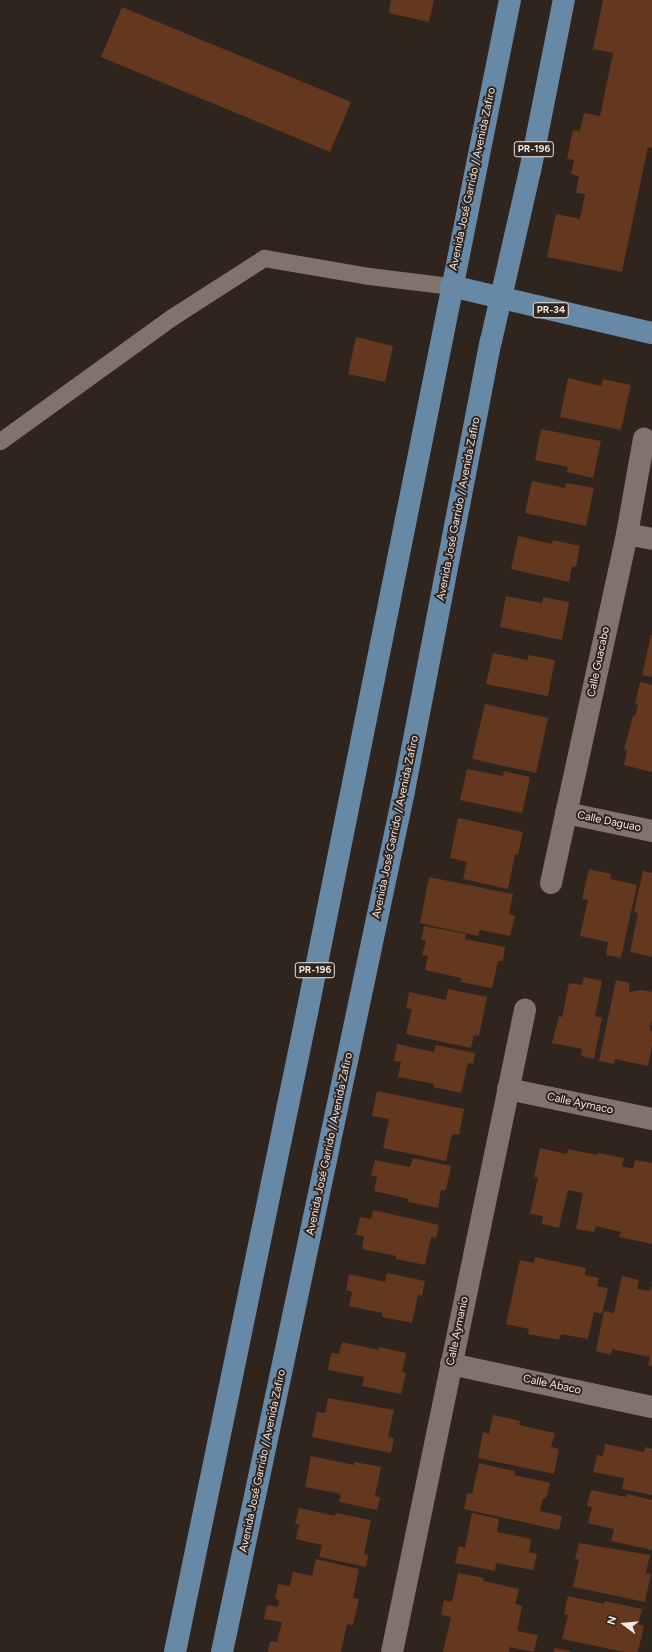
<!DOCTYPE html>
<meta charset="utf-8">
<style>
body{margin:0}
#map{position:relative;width:652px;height:1652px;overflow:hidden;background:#30241e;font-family:Figtree,sans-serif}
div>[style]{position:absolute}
.building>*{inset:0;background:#63381e}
.service>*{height:17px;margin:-8.5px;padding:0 8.5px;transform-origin:8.5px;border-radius:8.5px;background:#81736b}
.minor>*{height:22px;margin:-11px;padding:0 11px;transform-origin:11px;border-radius:11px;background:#81736b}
.primary>*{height:22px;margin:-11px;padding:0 11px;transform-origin:11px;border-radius:11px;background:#6789a5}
span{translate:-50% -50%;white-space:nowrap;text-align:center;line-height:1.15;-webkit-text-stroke:4px #30241e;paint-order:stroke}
.shield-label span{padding:1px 3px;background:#30241e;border:1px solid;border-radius:3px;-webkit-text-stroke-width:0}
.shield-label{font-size:10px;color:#efe7e2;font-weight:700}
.street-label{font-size:11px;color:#efe7e2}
.north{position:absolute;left:604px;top:1604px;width:40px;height:40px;-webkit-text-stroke:3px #30241e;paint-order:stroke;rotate:286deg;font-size:11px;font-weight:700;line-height:16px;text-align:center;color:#efe7e2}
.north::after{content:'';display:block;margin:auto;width:14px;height:18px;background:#efe7e2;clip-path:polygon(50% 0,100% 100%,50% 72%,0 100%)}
</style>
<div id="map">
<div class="building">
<i style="clip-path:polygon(391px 0,434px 0,429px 22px,389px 13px)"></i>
<i style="clip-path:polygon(603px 0,652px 0,652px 148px,648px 147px,622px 272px,547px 257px,556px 214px,580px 219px,585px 194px,576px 193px,579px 176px,571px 174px,574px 160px,567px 159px,573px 130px,580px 131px,584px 113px,600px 116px,613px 53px,593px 49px)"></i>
<i style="clip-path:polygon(122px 7px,351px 102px,330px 152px,101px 57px)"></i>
<i style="clip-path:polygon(356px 337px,393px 346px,385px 382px,348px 374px)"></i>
<i style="clip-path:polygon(568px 378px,601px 386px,603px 379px,631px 385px,621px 430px,560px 417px)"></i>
<i style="clip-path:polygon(541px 429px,601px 441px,593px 478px,567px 472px,568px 467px,535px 460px)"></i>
<i style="clip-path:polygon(532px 481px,565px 488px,566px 483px,594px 488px,586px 526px,525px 513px)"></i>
<i style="clip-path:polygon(518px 536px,552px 544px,553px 540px,580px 546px,576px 567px,572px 566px,569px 582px,511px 569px)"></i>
<i style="clip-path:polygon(506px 596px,542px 603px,543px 597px,569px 602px,562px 640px,500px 627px)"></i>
<i style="clip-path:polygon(651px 635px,652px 635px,652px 677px,642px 675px)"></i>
<i style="clip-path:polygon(493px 653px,527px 660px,529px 655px,555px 660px,548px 696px,486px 684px)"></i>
<i style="clip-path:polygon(640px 682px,652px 685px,652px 772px,624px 765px,627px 750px,624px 750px,633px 716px,635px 716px,638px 705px,635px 704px)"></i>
<i style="clip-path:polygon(485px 704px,548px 718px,536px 773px,472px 759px)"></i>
<i style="clip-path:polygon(467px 769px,503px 776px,504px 771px,530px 777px,522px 813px,460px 800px)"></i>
<i style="clip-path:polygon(458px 818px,523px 832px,518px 855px,515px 854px,508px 889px,463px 879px,467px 862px,450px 858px)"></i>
<i style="clip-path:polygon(589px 869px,611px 874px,610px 879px,637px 885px,621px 958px,606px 955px,608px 942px,580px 936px,588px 900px,582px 899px)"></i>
<i style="clip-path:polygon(643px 871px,652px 873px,652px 957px,630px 952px,638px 913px,634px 912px)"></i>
<i style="clip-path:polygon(429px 877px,513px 894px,509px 914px,515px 916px,510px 936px,480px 930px,478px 936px,420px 923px)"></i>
<i style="clip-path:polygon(424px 926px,466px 934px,465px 939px,505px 947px,503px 961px,498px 961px,492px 988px,461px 982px,461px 978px,425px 970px,428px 956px,422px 955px,426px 941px,421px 940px)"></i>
<i style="clip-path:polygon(584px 977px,602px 981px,595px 1016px,602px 1018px,594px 1059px,581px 1056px,582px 1049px,552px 1043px,559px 1016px,562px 1017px,569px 983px,582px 985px)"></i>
<i style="clip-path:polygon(616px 980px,630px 983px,629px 992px,643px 990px,652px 992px,652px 1019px,650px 1030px,652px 1031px,652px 1046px,648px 1066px,615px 1059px,614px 1064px,599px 1061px)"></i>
<i style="clip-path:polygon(448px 989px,487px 997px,479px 1036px,474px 1035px,471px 1048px,406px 1034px,412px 1009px,406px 1008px,409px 992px,446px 1000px)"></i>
<i style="clip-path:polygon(397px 1044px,434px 1052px,436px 1045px,475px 1053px,473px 1064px,468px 1063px,461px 1093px,433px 1087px,434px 1084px,398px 1077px,401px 1062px,394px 1061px)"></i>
<i style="clip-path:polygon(377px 1091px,464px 1109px,459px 1135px,452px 1134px,446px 1161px,383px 1148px,389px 1119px,372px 1116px)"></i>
<i style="clip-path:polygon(540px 1148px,567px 1154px,568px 1149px,597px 1155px,598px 1153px,624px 1158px,622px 1166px,633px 1169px,635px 1160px,652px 1163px,652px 1244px,619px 1237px,621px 1232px,596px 1226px,594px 1232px,576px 1229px,583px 1193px,568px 1190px,559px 1228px,542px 1224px,543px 1216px,530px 1214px,538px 1177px,534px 1177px)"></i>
<i style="clip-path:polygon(413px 1158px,451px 1166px,446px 1190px,441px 1190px,438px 1208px,408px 1202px,409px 1199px,374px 1191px,377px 1177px,371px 1175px,375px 1160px,410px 1167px)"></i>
<i style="clip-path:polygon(373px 1210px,439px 1225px,436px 1238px,431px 1237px,425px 1265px,396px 1259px,396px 1256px,362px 1249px,364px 1236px,356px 1235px,360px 1217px,371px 1219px)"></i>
<i style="clip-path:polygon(535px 1257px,586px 1268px,585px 1275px,599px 1278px,597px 1286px,608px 1288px,602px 1314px,594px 1312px,588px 1339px,561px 1334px,559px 1340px,544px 1337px,528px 1334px,529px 1329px,506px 1324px,520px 1260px,534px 1263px)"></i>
<i style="clip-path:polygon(387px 1273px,425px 1281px,422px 1296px,418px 1295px,412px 1323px,382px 1317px,383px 1313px,349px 1306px,352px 1292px,346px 1290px,349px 1274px,385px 1282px)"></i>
<i style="clip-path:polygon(622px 1276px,639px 1280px,637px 1289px,650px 1291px,652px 1285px,652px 1366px,648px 1365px,650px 1357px,612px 1349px,611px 1355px,596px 1351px,604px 1311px,614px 1313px)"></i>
<i style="clip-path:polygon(342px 1342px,379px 1350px,379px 1347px,406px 1353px,402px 1372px,406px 1373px,401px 1394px,362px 1386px,364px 1377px,328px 1370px,331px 1353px,339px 1354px)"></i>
<i style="clip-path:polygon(328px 1398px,394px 1410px,388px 1437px,394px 1438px,391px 1453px,312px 1437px,317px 1412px,325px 1413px)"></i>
<i style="clip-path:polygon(493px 1415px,520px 1421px,519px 1425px,555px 1433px,551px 1447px,559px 1449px,554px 1474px,478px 1458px,483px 1432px,489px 1434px)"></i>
<i style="clip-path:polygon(605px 1444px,644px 1452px,645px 1447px,652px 1449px,652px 1495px,622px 1489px,624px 1478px,593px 1472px,597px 1455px,603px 1456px)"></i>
<i style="clip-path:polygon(311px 1456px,354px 1465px,354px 1462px,381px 1467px,375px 1496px,380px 1497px,377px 1510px,339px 1502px,341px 1494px,305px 1487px)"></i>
<i style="clip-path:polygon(479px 1463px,515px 1471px,514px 1475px,550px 1483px,546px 1498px,543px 1498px,540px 1511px,562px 1516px,559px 1530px,464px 1509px,467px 1493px,472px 1494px)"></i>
<i style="clip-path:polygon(591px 1490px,626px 1497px,627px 1494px,652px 1500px,652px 1550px,611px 1541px,614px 1529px,588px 1523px,592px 1507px,587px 1506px)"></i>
<i style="clip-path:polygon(299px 1508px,335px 1516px,336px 1513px,371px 1520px,364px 1554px,368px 1555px,366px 1567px,319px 1557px,322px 1545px,296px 1539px,299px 1525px,295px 1524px)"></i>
<i style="clip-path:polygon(472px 1513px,499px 1519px,497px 1532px,531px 1539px,529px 1552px,537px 1554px,533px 1570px,496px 1563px,495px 1571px,455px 1563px,459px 1546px,465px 1548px)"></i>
<i style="clip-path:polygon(579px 1543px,650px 1555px,646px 1573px,651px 1574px,645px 1602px,573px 1587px,579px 1560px,575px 1559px)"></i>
<i style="clip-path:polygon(316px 1559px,359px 1569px,353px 1598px,359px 1599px,353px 1625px,347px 1624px,341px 1652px,268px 1652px,270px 1641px,277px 1642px,282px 1622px,264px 1619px,267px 1605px,278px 1607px,279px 1600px,275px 1599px,278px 1584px,290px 1586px,293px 1572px,312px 1576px)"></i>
<i style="clip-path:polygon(458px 1573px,484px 1578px,483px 1581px,519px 1589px,515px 1604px,522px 1606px,517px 1631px,538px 1635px,534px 1652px,510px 1647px,509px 1652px,443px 1652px,451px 1617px,441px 1615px,444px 1600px,452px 1602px)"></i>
<i style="clip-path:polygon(568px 1596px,604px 1604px,605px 1601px,642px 1609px,638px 1624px,644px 1626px,638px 1652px,624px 1652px,562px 1639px,568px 1615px,564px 1614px)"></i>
<i style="clip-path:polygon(555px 1648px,570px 1651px,570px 1652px,554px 1652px)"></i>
</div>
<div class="service">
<i style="left:0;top:441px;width:212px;rotate:-35.8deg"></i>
<i style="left:172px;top:317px;width:109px;rotate:-32.7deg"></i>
<i style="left:264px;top:258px;width:107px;rotate:9.7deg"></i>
<i style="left:369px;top:276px;width:83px;rotate:7deg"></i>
</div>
<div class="minor">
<i style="left:627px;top:534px;width:25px;rotate:11deg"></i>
<i style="left:566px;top:813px;width:88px;rotate:11.8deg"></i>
<i style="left:551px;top:883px;width:357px;rotate:-77.7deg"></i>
<i style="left:627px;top:534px;width:97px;rotate:-79.9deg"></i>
<i style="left:508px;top:1089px;width:147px;rotate:11.8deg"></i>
<i style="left:451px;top:1364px;width:206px;rotate:12.1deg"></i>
<i style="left:392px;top:1652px;width:656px;rotate:-78.3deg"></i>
</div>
<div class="primary">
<i style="left:451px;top:286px;width:206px;rotate:13.2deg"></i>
<i style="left:175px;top:1652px;width:652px;rotate:-78.33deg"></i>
<i style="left:307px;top:1013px;width:1033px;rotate:-78.67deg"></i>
<i style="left:222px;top:1652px;width:880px;rotate:-78.06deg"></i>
<i style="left:404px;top:791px;width:458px;rotate:-79.1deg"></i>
<i style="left:491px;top:341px;width:174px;rotate:-77.1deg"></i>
<i style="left:530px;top:171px;width:174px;rotate:-78.8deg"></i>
</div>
<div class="shield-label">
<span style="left:534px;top:149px">PR-196</span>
<span style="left:551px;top:310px">PR-34</span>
<span style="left:315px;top:970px">PR-196</span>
</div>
<div class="street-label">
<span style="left:473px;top:179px;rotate:-78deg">Avenida José Garrido / Avenida Zafiro</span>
<span style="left:459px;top:509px;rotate:-79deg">Avenida José Garrido / Avenida Zafiro</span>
<span style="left:599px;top:662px;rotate:-78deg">Calle Guacabo</span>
<span style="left:609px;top:822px;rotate:12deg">Calle Daguao</span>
<span style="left:396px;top:827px;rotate:-78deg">Avenida José Garrido / Avenida Zafiro</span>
<span style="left:580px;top:1104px;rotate:12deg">Calle Aymaco</span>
<span style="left:330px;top:1144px;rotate:-78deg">Avenida José Garrido / Avenida Zafiro</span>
<span style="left:458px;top:1331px;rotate:-78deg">Calle Aymanio</span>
<span style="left:552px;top:1385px;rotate:12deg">Calle Abaco</span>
<span style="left:263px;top:1461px;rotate:-78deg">Avenida José Garrido / Avenida Zafiro</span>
</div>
<div class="north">N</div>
</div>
